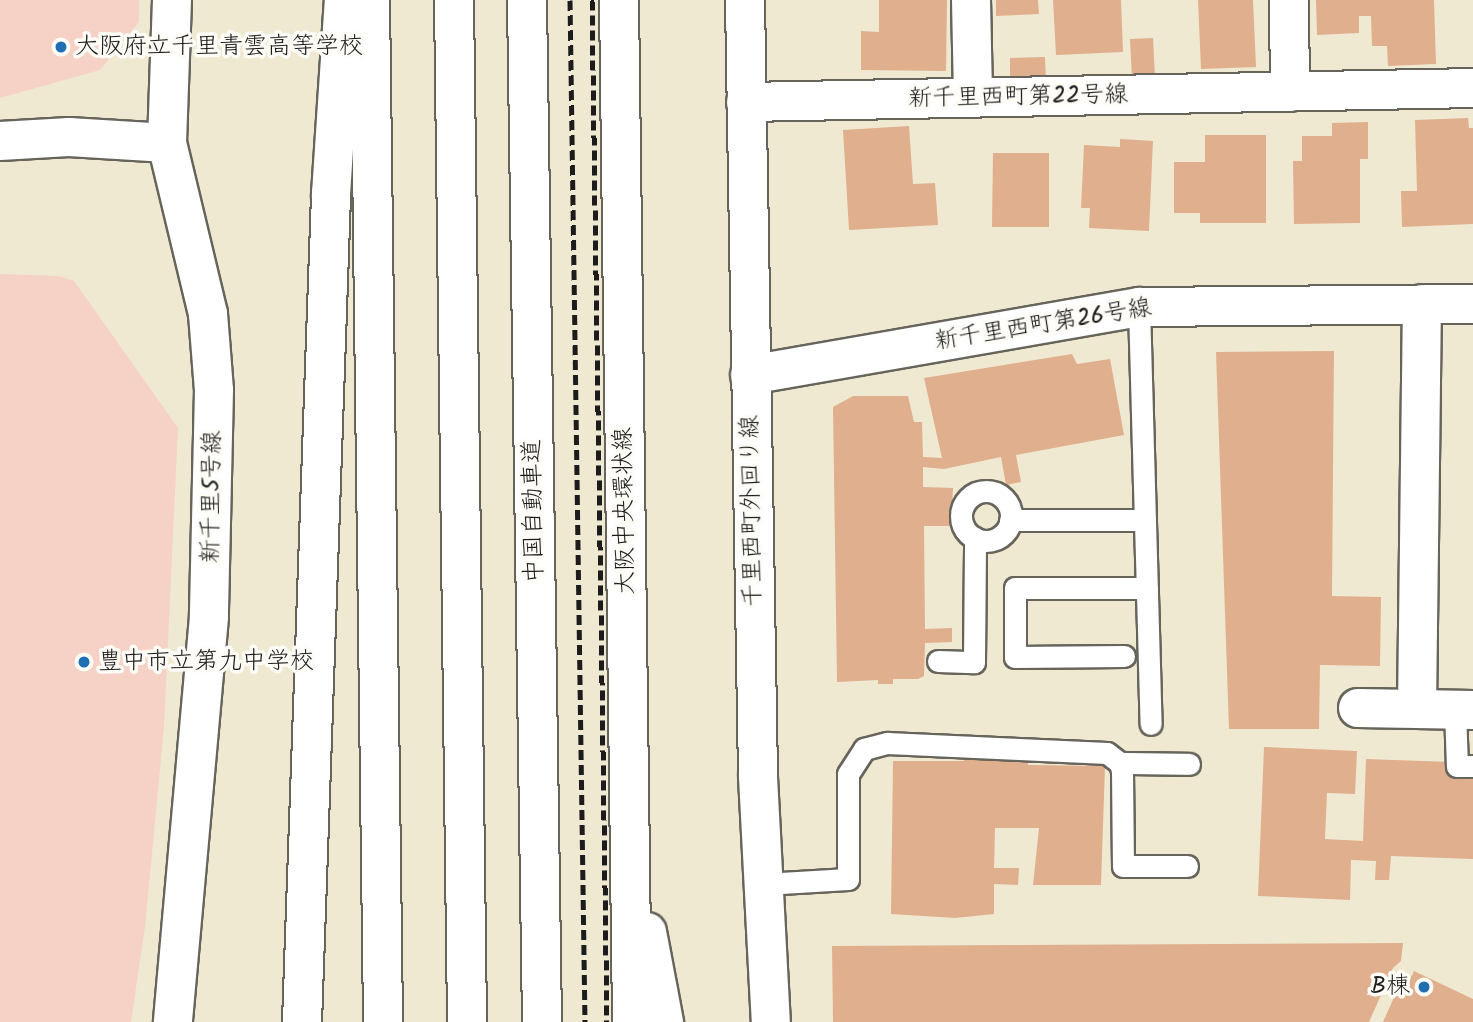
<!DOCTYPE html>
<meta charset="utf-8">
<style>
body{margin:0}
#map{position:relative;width:1473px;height:1022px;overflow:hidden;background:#f0e9d1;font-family:Kalam,"Klee One",sans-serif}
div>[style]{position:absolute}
.built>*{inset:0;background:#f6d1c5}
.building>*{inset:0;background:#dfaf8e}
.roads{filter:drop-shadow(2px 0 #66645b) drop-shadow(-2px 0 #66645b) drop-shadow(0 2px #66645b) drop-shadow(0 -2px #66645b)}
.lane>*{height:21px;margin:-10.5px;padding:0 10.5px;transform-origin:10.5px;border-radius:10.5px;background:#fff}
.lane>.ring{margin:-10.5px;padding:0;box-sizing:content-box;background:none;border:21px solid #fff;border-radius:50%}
.street>*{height:38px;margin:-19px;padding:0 19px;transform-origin:19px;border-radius:19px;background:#fff}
.secondary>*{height:38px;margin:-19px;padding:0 19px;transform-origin:19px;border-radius:19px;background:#fff}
.primary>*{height:38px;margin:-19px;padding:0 19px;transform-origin:19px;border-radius:19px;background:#fff}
.highway>*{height:38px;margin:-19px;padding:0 19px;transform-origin:19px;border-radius:19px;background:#fff}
.rail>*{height:5px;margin-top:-2.5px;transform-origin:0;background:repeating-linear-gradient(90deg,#1c1c1c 0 10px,transparent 0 15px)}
.dots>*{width:19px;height:19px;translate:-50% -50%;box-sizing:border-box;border:4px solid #fdfcf7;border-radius:50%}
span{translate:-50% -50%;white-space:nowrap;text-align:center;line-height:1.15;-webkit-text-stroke:7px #fdfcf7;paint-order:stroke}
.poi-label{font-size:24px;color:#1c1c1c}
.left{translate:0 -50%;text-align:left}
.right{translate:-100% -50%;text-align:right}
.street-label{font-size:24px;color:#1c1c1c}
</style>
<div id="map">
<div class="built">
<i style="clip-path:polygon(0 0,139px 0,139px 22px,100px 70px,0 98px)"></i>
<i style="clip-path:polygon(0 274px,59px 276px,74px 281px,178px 428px,164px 727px,145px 927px,131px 1022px,0 1022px)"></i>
</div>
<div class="building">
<i style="clip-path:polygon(879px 0,947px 0,946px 71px,861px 70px,861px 31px,879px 32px)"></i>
<i style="clip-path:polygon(996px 0,1038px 0,1039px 14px,996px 16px)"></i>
<i style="clip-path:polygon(1053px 0,1121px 0,1123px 52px,1056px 55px)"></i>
<i style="clip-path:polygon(1198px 0,1253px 0,1256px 67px,1201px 69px)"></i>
<i style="clip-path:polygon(1316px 0,1434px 0,1436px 64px,1388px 66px,1387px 46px,1372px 46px,1371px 16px,1359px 16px,1359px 33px,1317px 35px)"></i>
<i style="clip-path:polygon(1153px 38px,1155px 78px,1132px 79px,1130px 39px)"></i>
<i style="clip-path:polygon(1045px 57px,1046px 81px,1010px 82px,1010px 58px)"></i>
<i style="clip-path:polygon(1468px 118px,1469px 128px,1473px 128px,1473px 224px,1402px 227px,1401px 191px,1417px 191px,1415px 120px)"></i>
<i style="clip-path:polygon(1368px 122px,1368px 159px,1360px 159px,1360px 223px,1294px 224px,1293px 161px,1302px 161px,1302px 136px,1332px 136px,1332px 123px)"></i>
<i style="clip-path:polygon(909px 126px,913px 184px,935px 183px,938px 225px,849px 230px,843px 130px)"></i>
<i style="clip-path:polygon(1205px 135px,1266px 135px,1266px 223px,1200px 223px,1200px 213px,1174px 213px,1174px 162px,1205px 162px)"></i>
<i style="clip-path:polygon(1120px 139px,1153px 141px,1149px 231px,1089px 228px,1090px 208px,1081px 208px,1084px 145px,1120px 147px)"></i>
<i style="clip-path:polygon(993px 153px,1049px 153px,1049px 227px,992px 227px)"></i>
<i style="clip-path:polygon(1334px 351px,1332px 596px,1381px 597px,1380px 666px,1320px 665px,1319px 729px,1229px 729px,1216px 352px)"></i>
<i style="clip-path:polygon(1072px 354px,1077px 364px,1110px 359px,1124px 435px,1016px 455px,1021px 482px,1006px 485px,1001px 457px,944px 469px,923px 467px,923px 487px,953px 488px,951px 526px,924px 526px,925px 629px,952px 628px,952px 642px,925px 643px,924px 676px,918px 679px,893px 679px,893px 684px,878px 684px,878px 680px,837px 682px,833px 407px,853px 396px,908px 396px,914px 422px,922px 422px,923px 457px,942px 458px,924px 378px)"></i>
<i style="clip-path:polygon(1264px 747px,1357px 751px,1355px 794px,1327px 793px,1325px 839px,1363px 841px,1366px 759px,1450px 762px,1449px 775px,1473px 776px,1473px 859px,1391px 856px,1389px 880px,1375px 880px,1376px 861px,1351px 860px,1350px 900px,1258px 896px)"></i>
<i style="clip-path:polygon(963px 756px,1028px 760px,1028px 765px,1105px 766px,1101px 885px,1033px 885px,1039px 828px,995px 828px,994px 868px,1019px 868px,1018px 885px,994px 884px,994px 914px,955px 918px,891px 914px,893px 761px,964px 761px)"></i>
<i style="clip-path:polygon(1403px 943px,1401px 961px,1393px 968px,1369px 1022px,833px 1022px,832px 946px)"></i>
<i style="clip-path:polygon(1414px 971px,1473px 999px,1473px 1022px,1383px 1022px,1405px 973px,1412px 976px)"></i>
</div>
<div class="roads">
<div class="lane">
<i style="left:1139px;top:307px;width:417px;rotate:88.4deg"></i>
<i class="ring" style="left:961px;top:491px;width:29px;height:29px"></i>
<i style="left:1010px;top:520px;width:135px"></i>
<i style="left:1124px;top:656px;width:109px;rotate:179.5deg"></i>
<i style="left:1015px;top:657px;width:69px;rotate:-90deg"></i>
<i style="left:1015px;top:588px;width:132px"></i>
<i style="left:938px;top:661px;width:36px;rotate:2deg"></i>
<i style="left:974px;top:662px;width:124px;rotate:-89.5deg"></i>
<i style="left:1455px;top:710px;width:56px;rotate:88deg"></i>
<i style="left:1457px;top:766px;width:16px"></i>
<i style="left:1120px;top:763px;width:69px;rotate:0.8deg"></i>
<i style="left:764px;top:884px;width:84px;rotate:-3.4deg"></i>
<i style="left:848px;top:879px;width:105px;rotate:-90deg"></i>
<i style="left:848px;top:774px;width:30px;rotate:-57deg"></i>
<i style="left:864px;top:749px;width:24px;rotate:-15deg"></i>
<i style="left:887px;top:743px;width:220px;rotate:2.6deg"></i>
<i style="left:1107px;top:753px;width:16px;rotate:38deg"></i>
<i style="left:1120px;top:763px;width:8px;rotate:76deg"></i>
<i style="left:1122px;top:771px;width:95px;rotate:89.4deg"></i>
<i style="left:1123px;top:866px;width:64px"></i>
</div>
<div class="street">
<i style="left:971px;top:0;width:98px;rotate:88.8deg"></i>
<i style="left:1289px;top:0;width:92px;rotate:89.4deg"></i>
<i style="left:746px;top:102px;width:727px;rotate:-1.1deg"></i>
<i style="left:750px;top:375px;width:395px;rotate:-9.9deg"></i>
<i style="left:1139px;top:307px;width:334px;rotate:-0.5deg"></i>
<i style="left:1358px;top:708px;width:115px;rotate:1deg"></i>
<i style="left:1417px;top:709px;width:405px;rotate:-89.3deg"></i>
</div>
<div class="secondary">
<i style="left:745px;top:0;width:777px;rotate:89.04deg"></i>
<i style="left:758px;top:777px;width:245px;rotate:87deg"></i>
<i style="left:0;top:141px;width:69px;rotate:-3.3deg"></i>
<i style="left:69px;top:137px;width:98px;rotate:3.5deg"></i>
<i style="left:167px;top:143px;width:176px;rotate:76.5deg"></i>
<i style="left:208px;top:314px;width:76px;rotate:85.5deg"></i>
<i style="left:214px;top:390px;width:227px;rotate:91.3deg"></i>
<i style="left:209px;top:617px;width:407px;rotate:95.1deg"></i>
</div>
<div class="primary">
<i style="left:370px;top:0;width:1022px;rotate:89.27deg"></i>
<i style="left:619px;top:0;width:1022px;rotate:89.27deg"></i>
<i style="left:167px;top:143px;width:143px;rotate:-88deg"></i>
<i style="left:647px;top:932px;width:92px;rotate:79.3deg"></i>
<i style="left:302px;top:1022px;width:829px;rotate:-87.99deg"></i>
<i style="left:331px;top:194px;width:194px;rotate:-86.2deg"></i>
</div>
<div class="highway">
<i style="left:454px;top:0;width:1022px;rotate:89.27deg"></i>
<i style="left:527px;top:0;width:1022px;rotate:89.16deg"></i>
</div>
</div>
<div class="rail">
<i style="left:570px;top:0;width:1022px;rotate:89.16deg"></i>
<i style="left:592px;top:0;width:1022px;rotate:89.16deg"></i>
</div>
<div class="dots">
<i style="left:61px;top:47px;background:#1f6fb2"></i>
<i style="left:84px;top:662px;background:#1f6fb2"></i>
<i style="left:1424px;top:987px;background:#1f6fb2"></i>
</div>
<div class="poi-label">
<span class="left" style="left:75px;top:47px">大阪府立千里青雲高等学校</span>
<span class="left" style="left:98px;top:662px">豊中市立第九中学校</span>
<span class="right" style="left:1410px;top:987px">B棟</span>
</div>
<div class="street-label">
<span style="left:1018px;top:97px;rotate:-1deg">新千里西町第22号線</span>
<span style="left:1043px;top:325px;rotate:-9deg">新千里西町第26号線</span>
<span style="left:212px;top:497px;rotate:-89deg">新千里5号線</span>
<span style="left:534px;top:511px;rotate:-91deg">中国自動車道</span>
<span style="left:625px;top:511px;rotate:-91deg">大阪中央環状線</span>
<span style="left:752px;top:511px;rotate:-91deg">千里西町外回り線</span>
</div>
</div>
